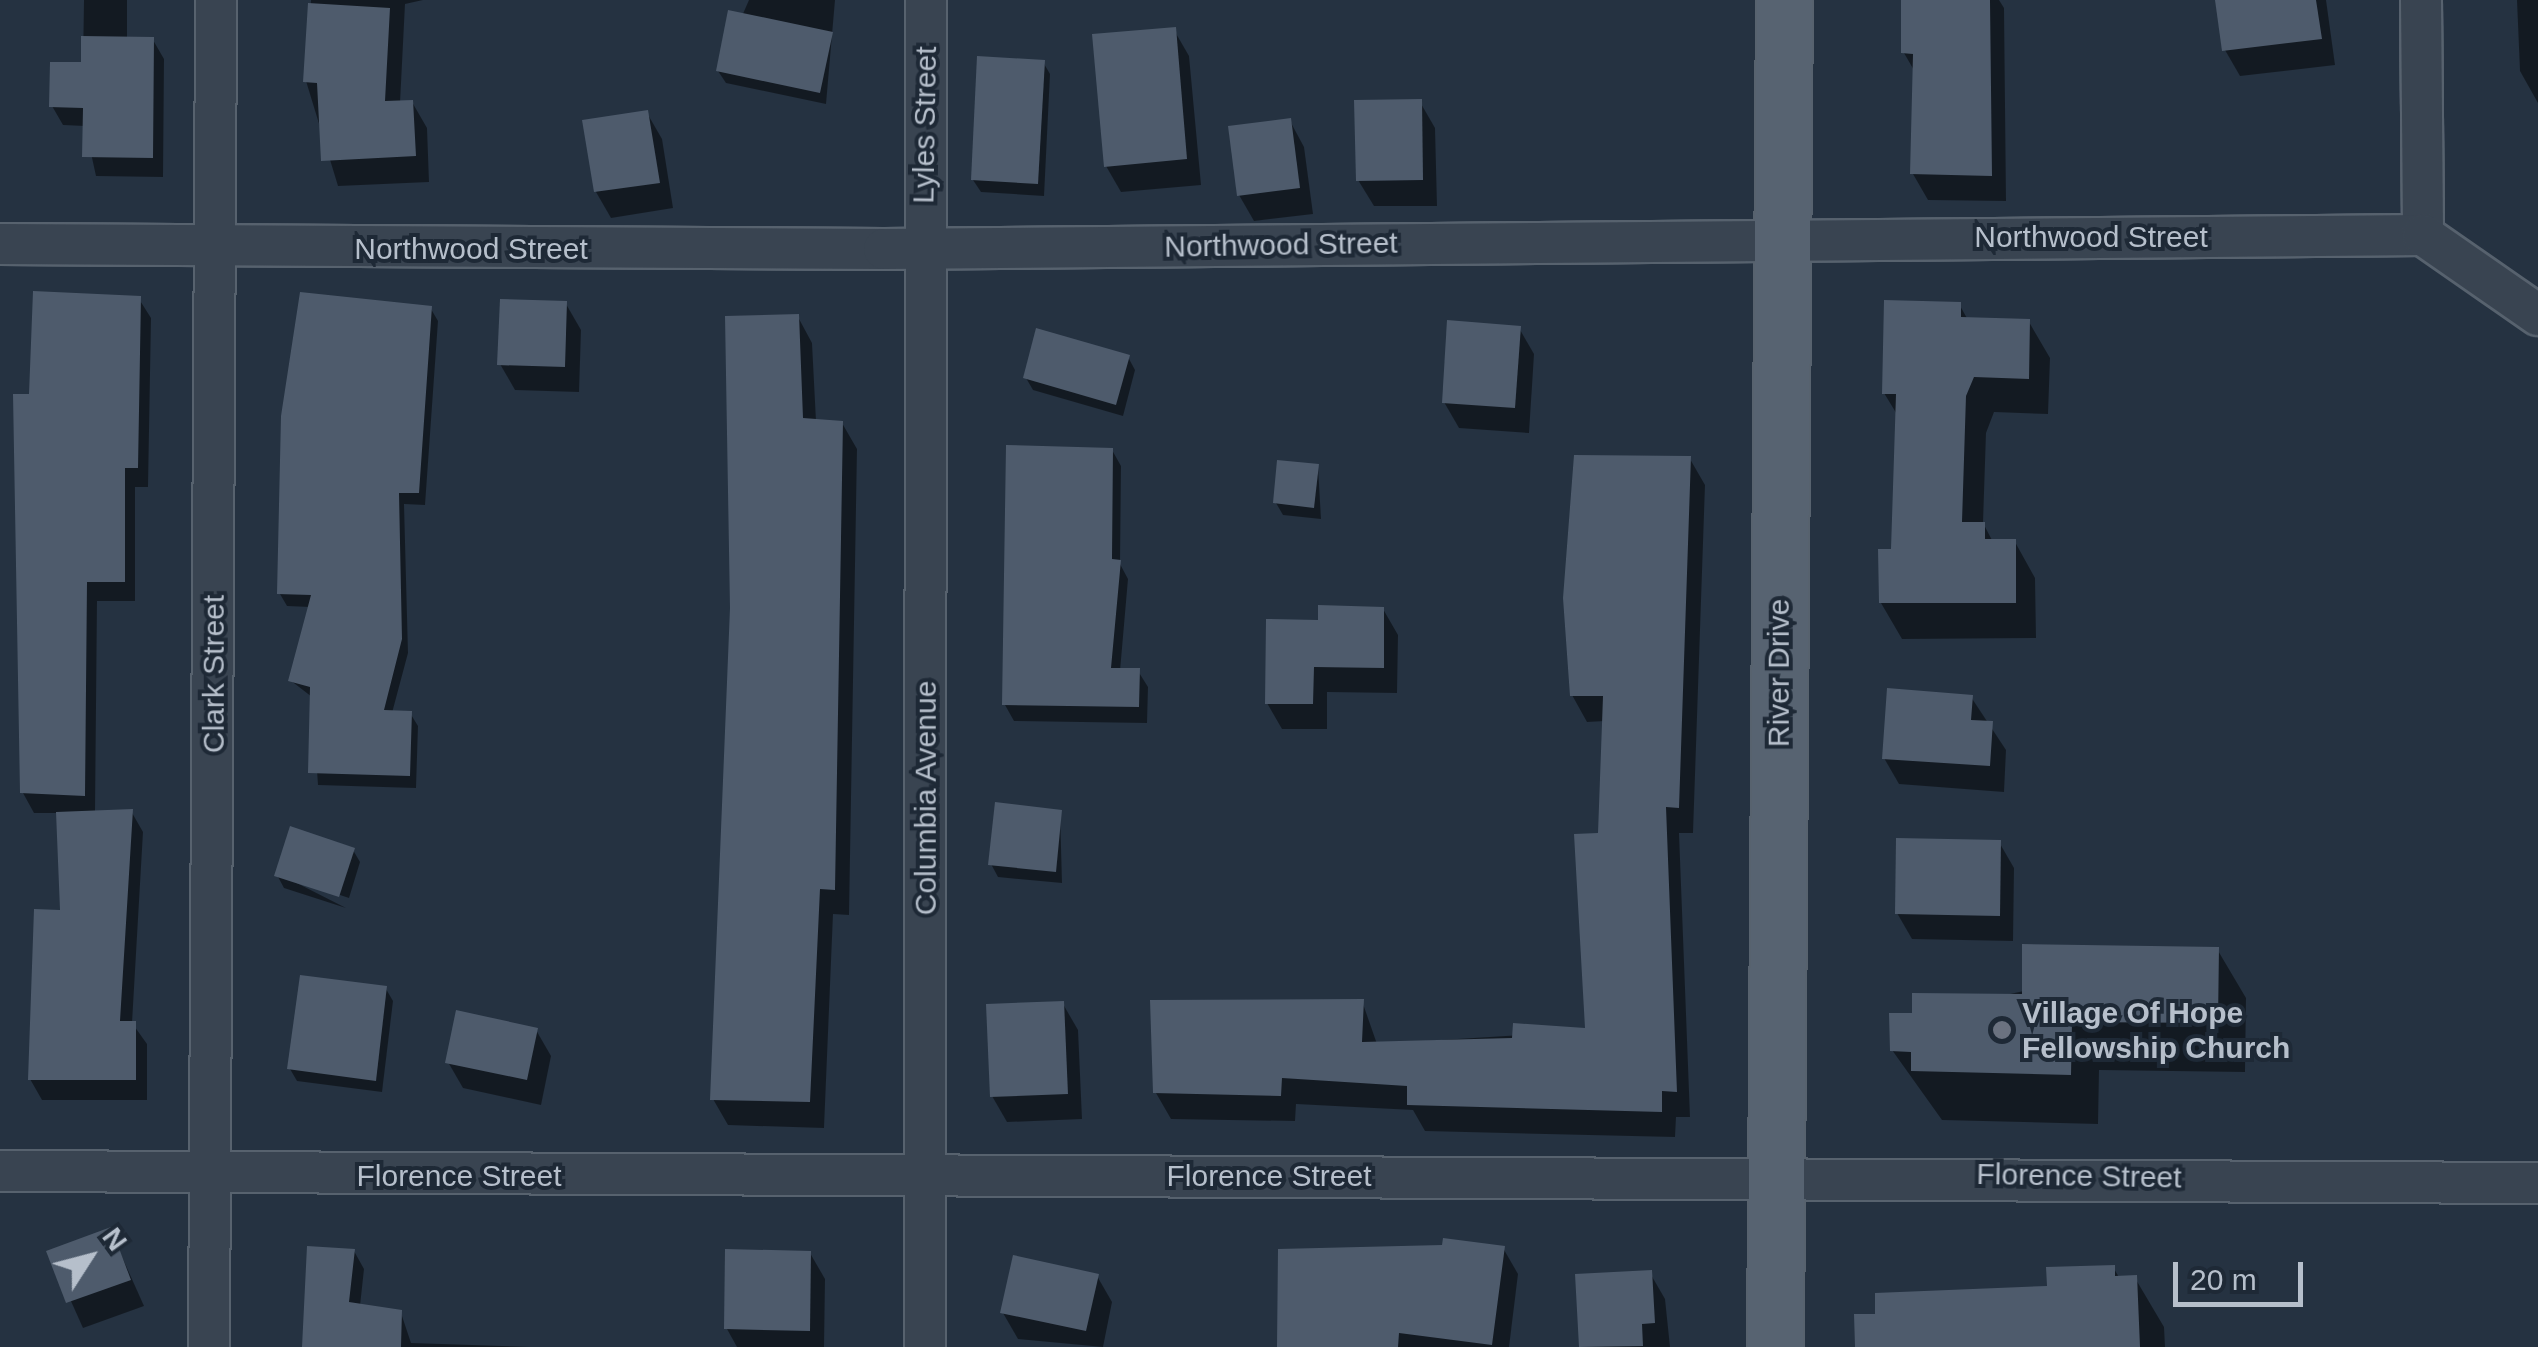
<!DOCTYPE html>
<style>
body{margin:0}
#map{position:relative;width:2538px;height:1347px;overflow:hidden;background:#253241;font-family:Arial,sans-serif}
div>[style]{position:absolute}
.shadow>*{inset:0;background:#0007}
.building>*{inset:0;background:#4e5b6c}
.roads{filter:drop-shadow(2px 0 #57626e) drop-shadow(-2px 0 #57626e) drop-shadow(0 2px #57626e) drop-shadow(0 -2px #57626e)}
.street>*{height:40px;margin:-20px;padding:0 20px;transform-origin:20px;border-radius:20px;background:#394451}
.primary>*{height:55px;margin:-27.5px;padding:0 27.5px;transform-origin:27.5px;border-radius:27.5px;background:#576371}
.dots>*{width:28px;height:28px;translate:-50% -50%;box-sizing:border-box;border:5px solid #1e2936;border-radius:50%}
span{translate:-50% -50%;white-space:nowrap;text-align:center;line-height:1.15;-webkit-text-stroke:8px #1e2936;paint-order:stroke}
.street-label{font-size:30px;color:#b6bfcb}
.poi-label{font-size:30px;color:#b6bfcb;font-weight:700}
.left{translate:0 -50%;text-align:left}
.north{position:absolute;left:40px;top:1207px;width:100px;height:100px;-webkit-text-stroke:8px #1e2936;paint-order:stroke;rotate:54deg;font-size:28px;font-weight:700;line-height:40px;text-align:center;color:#b6bfcb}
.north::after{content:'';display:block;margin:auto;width:35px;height:45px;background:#b6bfcb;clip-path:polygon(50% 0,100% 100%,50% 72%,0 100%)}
.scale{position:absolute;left:2173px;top:1262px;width:130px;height:45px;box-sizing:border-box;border:5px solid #b6bfcb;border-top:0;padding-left:12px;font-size:30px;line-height:35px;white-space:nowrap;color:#b6bfcb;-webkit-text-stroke:8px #1e2936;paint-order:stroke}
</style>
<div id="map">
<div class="shadow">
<i style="clip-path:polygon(64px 0,127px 0,127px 39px,153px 40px,164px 59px,163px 177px,96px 176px,85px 126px,63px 125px,52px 106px,83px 64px,84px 0)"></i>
<i style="clip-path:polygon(311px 0,423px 0,405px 4px,400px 103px,412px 102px,427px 128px,429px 182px,338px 186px,306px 81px)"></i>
<i style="clip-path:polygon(749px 0,835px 0,826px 104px,726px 83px,718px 71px)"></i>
<i style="clip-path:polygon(1904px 0,1999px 0,2004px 8px,2006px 201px,1928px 200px,1913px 174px,1915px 72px,1904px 53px)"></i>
<i style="clip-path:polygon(2218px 0,2326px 0,2335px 65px,2240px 76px,2225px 50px)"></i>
<i style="clip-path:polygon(2517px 0,2538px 0,2538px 103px,2520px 71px)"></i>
<i style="clip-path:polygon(1174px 30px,1189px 56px,1201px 185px,1121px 192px,1106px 166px)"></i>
<i style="clip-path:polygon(1043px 62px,1050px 74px,1044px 196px,981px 192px,973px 180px)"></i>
<i style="clip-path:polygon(1420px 102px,1435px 128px,1437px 206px,1374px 206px,1358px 180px)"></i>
<i style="clip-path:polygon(647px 113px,662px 139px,673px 208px,611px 218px,596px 192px)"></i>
<i style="clip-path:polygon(1290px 121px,1304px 147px,1313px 214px,1254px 221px,1239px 195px)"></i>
<i style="clip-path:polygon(139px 299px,151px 318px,148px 487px,135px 487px,135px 601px,97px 601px,95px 813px,131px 811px,143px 832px,132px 1023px,147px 1044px,147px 1100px,42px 1100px,30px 1079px,63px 913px,59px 813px,34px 813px,23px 793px,32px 396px)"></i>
<i style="clip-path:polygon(566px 304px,581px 330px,579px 392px,515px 390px,500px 364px)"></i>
<i style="clip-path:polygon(1959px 304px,1968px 320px,2029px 322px,2050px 358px,2048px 414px,1994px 412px,1986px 433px,1983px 523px,1993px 542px,2015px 542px,2035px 578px,2036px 638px,1902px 639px,1881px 603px,1894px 551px,1898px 416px,1884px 393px)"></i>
<i style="clip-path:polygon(431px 309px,438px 321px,425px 505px,404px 504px,408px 653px,392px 713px,410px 713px,418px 726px,416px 788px,318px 785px,312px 697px,290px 680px,310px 607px,287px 606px,280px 594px)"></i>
<i style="clip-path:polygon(798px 317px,812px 343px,816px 421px,842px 423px,857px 449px,849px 915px,833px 914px,824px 1128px,728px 1125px,713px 1099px)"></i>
<i style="clip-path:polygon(1519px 328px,1534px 354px,1529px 433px,1459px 428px,1444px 402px)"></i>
<i style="clip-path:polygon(1128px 357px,1135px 370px,1123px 416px,1033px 390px,1026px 378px)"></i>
<i style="clip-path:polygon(1112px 450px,1121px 466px,1120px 564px,1128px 579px,1120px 671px,1138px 671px,1148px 687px,1147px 723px,1014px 721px,1005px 705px)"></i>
<i style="clip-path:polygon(1690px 459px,1705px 485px,1693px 833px,1679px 833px,1690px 1117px,1676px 1117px,1675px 1137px,1425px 1131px,1413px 1110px,1296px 1104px,1295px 1121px,1171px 1119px,1156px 1093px,1362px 1001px,1377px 1044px,1588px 1031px,1605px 721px,1587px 722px,1572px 695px)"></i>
<i style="clip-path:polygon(1318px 467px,1321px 519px,1283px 515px,1276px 503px)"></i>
<i style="clip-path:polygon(1383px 609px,1398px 635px,1397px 693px,1327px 692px,1327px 729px,1282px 729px,1267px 703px,1320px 622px)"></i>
<i style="clip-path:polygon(1971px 697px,2006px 750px,2004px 792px,1899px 784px,1884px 758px)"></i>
<i style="clip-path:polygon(1060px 812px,1062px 883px,998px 877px,991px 864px)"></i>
<i style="clip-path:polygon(1999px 842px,2014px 868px,2013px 941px,1912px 939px,1897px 913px)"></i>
<i style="clip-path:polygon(353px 850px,360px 862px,349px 898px,283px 876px,346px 908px,284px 888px,277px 875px)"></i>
<i style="clip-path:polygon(2217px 949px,2246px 998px,2245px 1072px,2099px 1070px,2098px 1124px,1942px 1120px,1892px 1050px,1914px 1015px)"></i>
<i style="clip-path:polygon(386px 989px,393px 1001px,382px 1092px,297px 1081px,290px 1069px)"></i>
<i style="clip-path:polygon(1063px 1004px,1078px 1030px,1082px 1119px,1007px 1122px,992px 1096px)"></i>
<i style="clip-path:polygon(536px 1030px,551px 1056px,541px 1105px,463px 1088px,448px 1062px)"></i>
<i style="clip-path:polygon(110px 1230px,144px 1306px,83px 1328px,49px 1252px)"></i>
<i style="clip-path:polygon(1503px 1248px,1518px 1274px,1509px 1347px,1279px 1347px)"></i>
<i style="clip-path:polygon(354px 1251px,364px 1269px,360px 1306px,401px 1313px,411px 1343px,531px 1347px,305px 1347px)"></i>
<i style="clip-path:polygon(810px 1253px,825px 1279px,824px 1347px,737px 1347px,727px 1329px)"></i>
<i style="clip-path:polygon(2113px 1267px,2120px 1279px,2135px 1278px,2164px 1327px,2165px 1347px,1858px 1347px)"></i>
<i style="clip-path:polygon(1650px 1273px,1665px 1299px,1670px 1347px,1581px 1347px,1578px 1277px)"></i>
<i style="clip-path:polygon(1097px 1276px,1112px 1302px,1103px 1347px,1018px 1339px,1003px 1313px)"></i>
</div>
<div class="building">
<i style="clip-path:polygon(1901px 0,1990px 0,1992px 176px,1910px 174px,1913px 54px,1901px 53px)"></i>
<i style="clip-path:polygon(2215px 0,2316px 0,2322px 39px,2222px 51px)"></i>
<i style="clip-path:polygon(308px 3px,390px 8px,385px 101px,413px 100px,416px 156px,321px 161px,317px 83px,303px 82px)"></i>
<i style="clip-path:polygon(728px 10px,833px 32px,820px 93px,716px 71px)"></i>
<i style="clip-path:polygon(1176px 27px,1187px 159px,1104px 167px,1092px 34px)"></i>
<i style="clip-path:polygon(81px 36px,154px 37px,153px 158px,82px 157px,83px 108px,49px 107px,50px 62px,81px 62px)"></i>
<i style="clip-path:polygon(977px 56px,1045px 60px,1038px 184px,971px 180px)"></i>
<i style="clip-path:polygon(1422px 99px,1423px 180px,1356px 181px,1354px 100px)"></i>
<i style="clip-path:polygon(648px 110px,660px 183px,594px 192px,582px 120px)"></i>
<i style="clip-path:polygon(1291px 118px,1300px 188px,1237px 196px,1228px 126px)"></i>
<i style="clip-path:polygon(33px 291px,141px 296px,138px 468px,125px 468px,125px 582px,87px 582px,85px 796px,20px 793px,13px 394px,29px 394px)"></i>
<i style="clip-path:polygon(300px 292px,432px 306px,419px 493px,399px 493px,402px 639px,384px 710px,412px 711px,410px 776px,308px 773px,310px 687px,288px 681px,311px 595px,277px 594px,281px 416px)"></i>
<i style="clip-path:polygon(500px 299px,567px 301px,565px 367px,497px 365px)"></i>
<i style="clip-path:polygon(1884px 300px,1961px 302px,1961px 317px,2030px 319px,2029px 379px,1974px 377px,1966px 396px,1962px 522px,1985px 522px,1985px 539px,2016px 539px,2016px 603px,1879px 603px,1878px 549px,1891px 549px,1896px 394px,1882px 394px)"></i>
<i style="clip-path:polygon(799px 314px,803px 418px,843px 421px,835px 890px,820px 889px,810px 1102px,710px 1100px,730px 608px,725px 316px)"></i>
<i style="clip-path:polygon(1447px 320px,1521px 326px,1515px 408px,1442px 403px)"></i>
<i style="clip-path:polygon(1036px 328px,1130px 355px,1116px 405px,1023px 378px)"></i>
<i style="clip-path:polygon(1006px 445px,1113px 448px,1112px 559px,1121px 560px,1111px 668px,1140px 668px,1139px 707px,1002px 705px)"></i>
<i style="clip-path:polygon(1574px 455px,1691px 456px,1679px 808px,1666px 807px,1677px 1092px,1662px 1091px,1662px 1112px,1407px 1105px,1407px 1086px,1282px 1078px,1281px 1096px,1153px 1093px,1150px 1000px,1364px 999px,1362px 1042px,1512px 1038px,1513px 1023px,1585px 1028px,1574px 834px,1598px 833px,1603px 696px,1570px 696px,1563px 598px)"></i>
<i style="clip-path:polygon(1277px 460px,1319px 464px,1314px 508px,1273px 503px)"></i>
<i style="clip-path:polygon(1318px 605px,1384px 607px,1384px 668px,1314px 667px,1313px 704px,1265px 704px,1266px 619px,1318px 620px)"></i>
<i style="clip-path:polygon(1887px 688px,1973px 695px,1971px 720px,1993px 721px,1990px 766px,1882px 759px)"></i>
<i style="clip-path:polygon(995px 802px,1062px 810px,1056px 872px,988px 865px)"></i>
<i style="clip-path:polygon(133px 809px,120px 1021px,136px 1021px,136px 1080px,28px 1080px,34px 909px,60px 910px,56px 812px)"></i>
<i style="clip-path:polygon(290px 826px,355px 848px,339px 897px,274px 876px)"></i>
<i style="clip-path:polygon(1896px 838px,2001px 840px,2000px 916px,1895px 914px)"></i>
<i style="clip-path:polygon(2022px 944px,2219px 947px,2218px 1023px,2072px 1022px,2071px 1075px,1911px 1071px,1911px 1052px,1890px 1051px,1889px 1013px,1912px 1013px,1912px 993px,2022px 994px)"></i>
<i style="clip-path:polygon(300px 975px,387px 986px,376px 1081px,287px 1069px)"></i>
<i style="clip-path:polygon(1064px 1001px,1068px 1094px,990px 1097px,986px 1004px)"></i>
<i style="clip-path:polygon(456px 1010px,538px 1028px,527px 1080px,445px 1063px)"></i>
<i style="clip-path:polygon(111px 1227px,131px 1280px,66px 1303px,46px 1251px)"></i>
<i style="clip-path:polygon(1443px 1238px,1505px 1246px,1492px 1345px,1399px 1333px,1398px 1347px,1277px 1347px,1278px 1249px,1442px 1245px)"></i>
<i style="clip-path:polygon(307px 1246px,355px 1249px,349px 1302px,402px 1310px,401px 1347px,302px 1347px)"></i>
<i style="clip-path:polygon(725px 1249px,811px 1251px,810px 1331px,724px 1329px)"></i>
<i style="clip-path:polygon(1013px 1255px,1099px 1274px,1086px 1331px,1000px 1313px)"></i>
<i style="clip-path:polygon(2115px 1265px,2115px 1276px,2137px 1275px,2140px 1347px,1855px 1347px,1854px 1314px,1875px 1314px,1875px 1293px,2047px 1286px,2046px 1267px)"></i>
<i style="clip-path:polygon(1652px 1270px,1655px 1323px,1642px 1324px,1643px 1346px,1579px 1347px,1575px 1274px)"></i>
</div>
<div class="roads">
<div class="street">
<i style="left:2421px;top:0;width:235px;rotate:89.5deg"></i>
<i style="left:0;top:244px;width:884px;rotate:0.32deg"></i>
<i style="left:884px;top:249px;width:1539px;rotate:-0.52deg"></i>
<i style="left:2423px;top:235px;width:140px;rotate:34.8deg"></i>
<i style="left:0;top:1171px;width:2538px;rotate:0.27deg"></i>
<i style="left:209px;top:1347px;width:1347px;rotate:-89.7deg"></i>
<i style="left:925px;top:1347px;width:1347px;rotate:-89.96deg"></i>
</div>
<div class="primary">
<i style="left:1775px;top:1347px;width:1347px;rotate:-89.62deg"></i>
</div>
</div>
<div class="dots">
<i style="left:2002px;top:1030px;background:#6b7280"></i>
</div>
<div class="street-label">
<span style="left:925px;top:125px;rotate:-89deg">Lyles Street</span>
<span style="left:2091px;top:237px">Northwood Street</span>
<span style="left:1281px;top:245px;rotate:-1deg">Northwood Street</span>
<span style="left:471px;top:249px">Northwood Street</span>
<span style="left:1779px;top:673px;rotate:-90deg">River Drive</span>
<span style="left:214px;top:674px;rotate:-90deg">Clark Street</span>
<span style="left:926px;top:798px;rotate:-90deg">Columbia Avenue</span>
<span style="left:459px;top:1176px">Florence Street</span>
<span style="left:1269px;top:1176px">Florence Street</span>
<span style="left:2079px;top:1176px;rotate:1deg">Florence Street</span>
</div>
<div class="poi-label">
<span class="left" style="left:2022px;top:1030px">Village Of Hope<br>Fellowship Church</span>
</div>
<div class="north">N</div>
<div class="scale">20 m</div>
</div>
